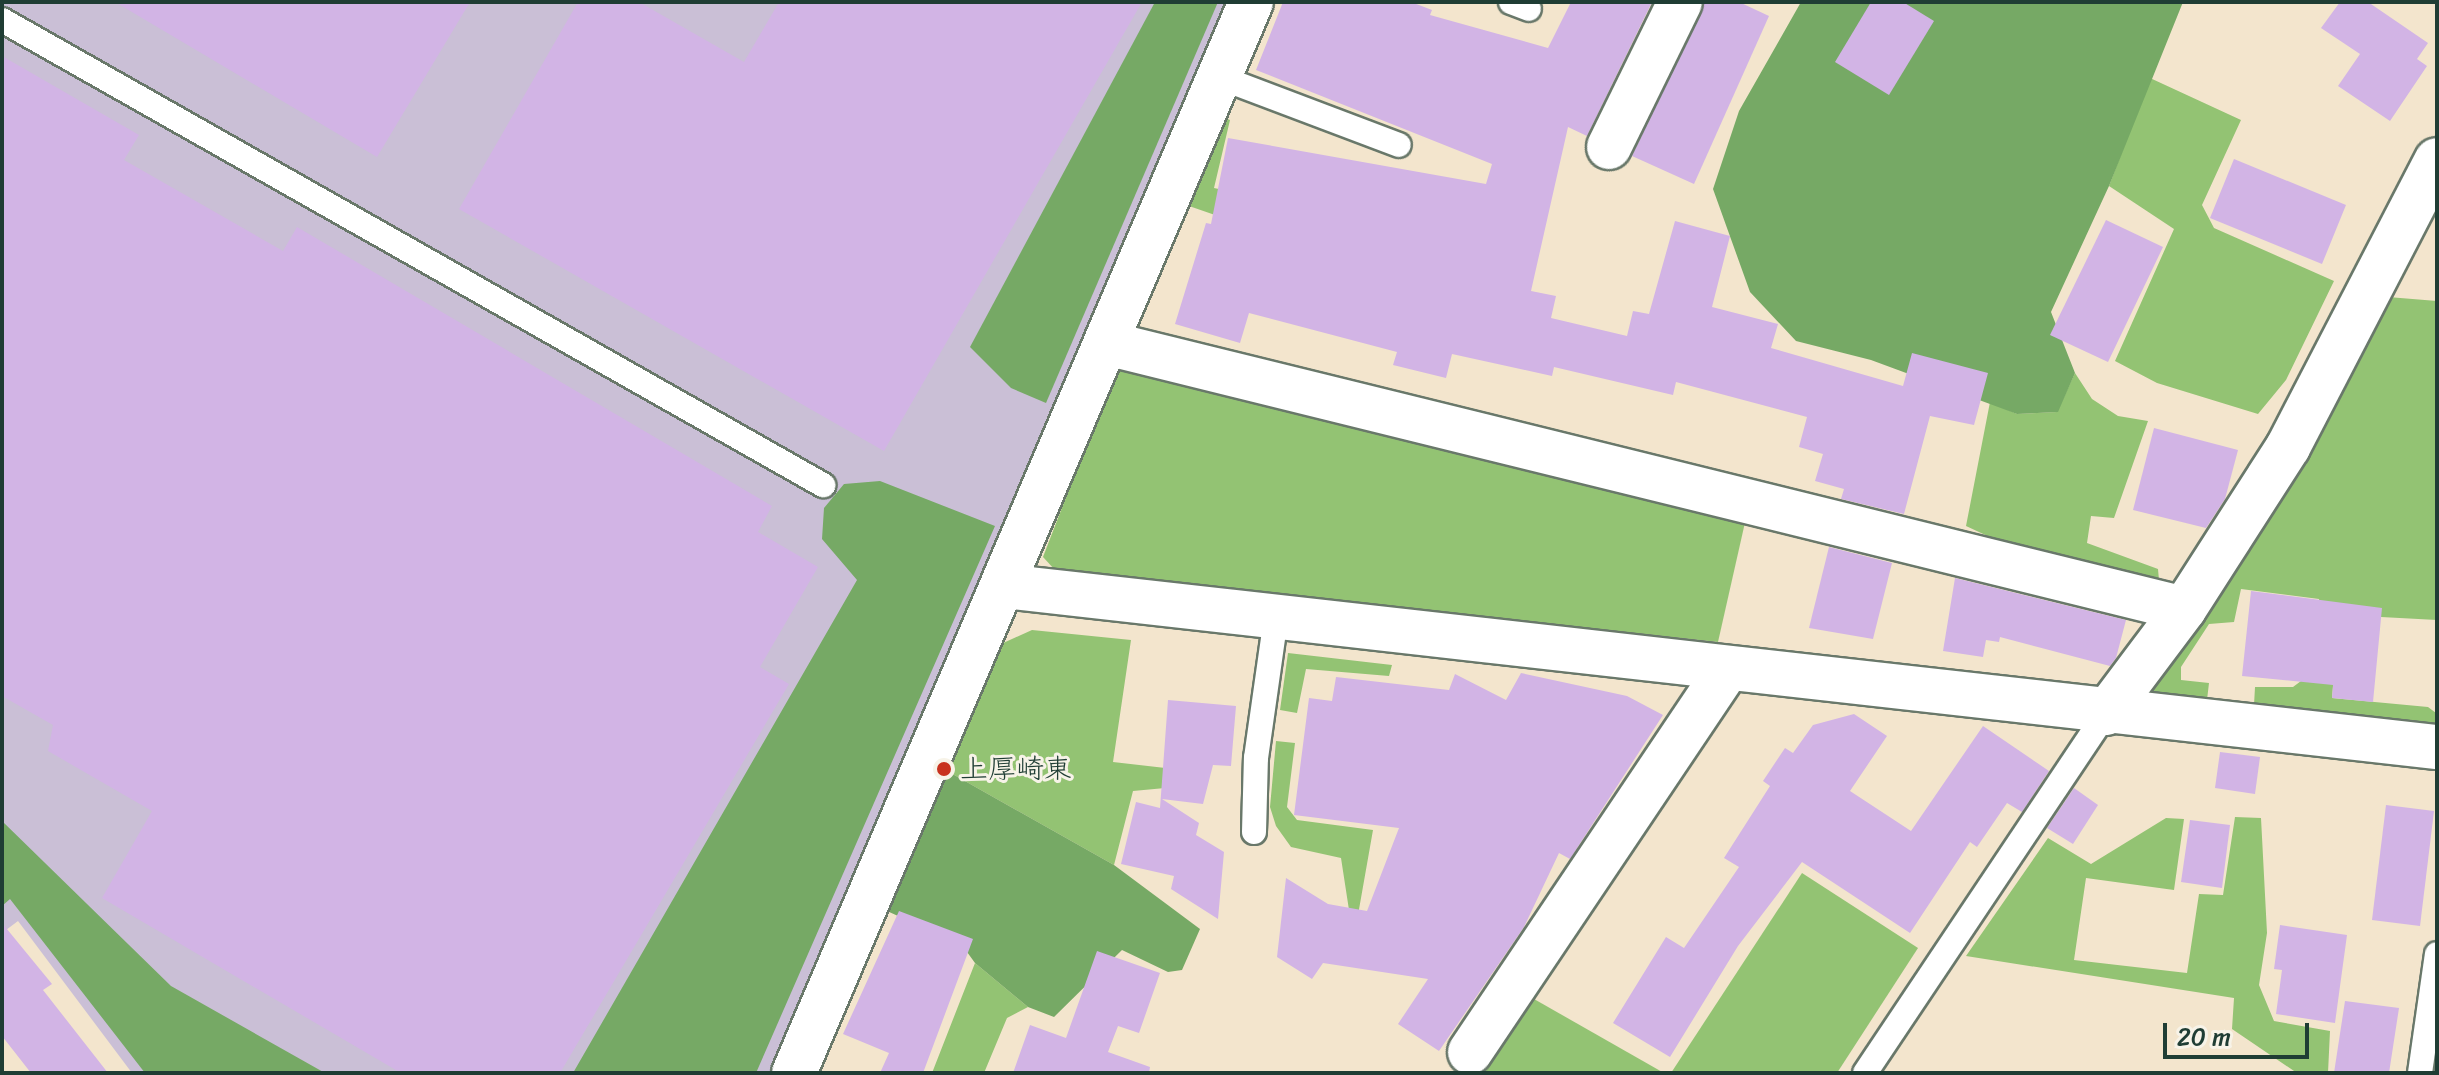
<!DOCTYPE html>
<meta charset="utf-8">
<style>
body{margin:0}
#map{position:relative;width:2439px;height:1075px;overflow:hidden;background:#f3e5cd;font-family:Sriracha,"Klee One",sans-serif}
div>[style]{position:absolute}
.industrial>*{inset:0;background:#cabfd6}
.green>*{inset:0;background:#93c373}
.forest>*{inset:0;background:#76a965}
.building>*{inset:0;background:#d2b4e5}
.roads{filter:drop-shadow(2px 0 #69786a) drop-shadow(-2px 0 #69786a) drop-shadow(0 2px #69786a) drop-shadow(0 -2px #69786a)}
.service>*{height:24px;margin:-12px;padding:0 12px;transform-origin:12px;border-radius:12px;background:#fff}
.minor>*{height:44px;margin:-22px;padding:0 22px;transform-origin:22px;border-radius:22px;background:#fff}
.tertiary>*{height:44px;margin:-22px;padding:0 22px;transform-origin:22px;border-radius:22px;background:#fff}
.dots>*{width:22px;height:22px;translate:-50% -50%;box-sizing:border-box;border:4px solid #f7f3e8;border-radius:50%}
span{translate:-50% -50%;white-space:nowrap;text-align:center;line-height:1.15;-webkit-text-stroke:6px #f7f3e8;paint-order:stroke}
.poi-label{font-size:28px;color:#1f3d34}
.left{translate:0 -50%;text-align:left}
.frame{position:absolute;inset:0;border:4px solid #1f3d34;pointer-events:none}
.scale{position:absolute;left:2163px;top:1023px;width:146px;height:36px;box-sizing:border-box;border:4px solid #1f3d34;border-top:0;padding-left:10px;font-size:24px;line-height:28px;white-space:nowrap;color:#1f3d34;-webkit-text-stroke:6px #f7f3e8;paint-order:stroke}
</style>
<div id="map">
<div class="industrial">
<i style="clip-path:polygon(2px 2px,1228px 2px,769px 1073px,132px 1073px,18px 921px,2px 933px)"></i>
</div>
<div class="green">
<i style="clip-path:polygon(2150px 78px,2241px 120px,2202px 205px,2214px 228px,2334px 281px,2286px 380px,2258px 414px,2157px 383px,2115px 361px,2174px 229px,2109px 186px)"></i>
<i style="clip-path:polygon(1225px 118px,1230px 120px,1214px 188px,1487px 246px,1284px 239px,1189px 206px)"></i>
<i style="clip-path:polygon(2388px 297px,2437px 301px,2437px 620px,2381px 617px,2340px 605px,2332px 698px,2428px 707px,2436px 713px,2435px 725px,2254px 705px,2255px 687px,2293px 687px,2301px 681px,2317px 629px,2319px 599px,2241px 589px,2234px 622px,2209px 624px,2181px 667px,2181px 680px,2209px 683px,2207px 700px,2150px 694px,2145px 685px)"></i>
<i style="clip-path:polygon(1132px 363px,1746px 518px,1718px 642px,1055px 570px,1043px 557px,1115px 370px)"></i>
<i style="clip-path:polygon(2075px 373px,2092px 399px,2118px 416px,2148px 421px,2114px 518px,2091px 516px,2087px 543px,2158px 569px,2159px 580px,2007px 545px,1966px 526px,1990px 402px,2017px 414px,2057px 412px)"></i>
<i style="clip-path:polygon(1032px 630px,1131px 640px,1113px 762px,1209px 773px,1197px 785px,1133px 791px,1114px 865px,949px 772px,1001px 644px)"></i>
<i style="clip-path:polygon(1288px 653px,1392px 665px,1389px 676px,1306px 669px,1297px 713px,1280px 710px)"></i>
<i style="clip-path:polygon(1276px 741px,1295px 743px,1287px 807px,1297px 820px,1373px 830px,1358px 915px,1349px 910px,1341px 858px,1291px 847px,1276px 826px,1270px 807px)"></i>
<i style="clip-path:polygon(2235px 817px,2261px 818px,2267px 933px,2259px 985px,2274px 1021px,2330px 1031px,2328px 1073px,2297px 1073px,2232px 1029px,2234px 998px,1966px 956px,2048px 838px,2091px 864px,2166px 818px,2184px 819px,2174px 890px,2086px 878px,2074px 960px,2187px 973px,2199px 894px,2223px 895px)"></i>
<i style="clip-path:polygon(1802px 873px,1918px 948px,1837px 1073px,1671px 1073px)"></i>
<i style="clip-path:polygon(975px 963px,1028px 1007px,1007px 1018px,984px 1073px,932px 1073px)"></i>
<i style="clip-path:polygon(1534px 999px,1664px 1073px,1482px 1073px)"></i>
</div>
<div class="forest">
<i style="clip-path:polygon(1155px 2px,1218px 2px,1046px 403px,1011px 388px,970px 347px)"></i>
<i style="clip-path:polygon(1801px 2px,2183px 2px,2109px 186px,2051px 312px,2075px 373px,2058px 412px,2017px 414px,1871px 360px,1796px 341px,1750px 292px,1713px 189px,1739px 111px)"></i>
<i style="clip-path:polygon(880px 481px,995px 526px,756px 1073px,573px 1073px,857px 580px,822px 539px,824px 508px,844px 484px)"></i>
<i style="clip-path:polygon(949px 772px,1114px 865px,1200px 929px,1182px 970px,1168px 972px,1122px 950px,1054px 1017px,1028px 1007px,975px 963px,962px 945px,887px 911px)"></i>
<i style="clip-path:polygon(2px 821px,171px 986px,325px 1073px,145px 1073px,10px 899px,2px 906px)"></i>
</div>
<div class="building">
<i style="clip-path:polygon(115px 2px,470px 2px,377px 157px)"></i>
<i style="clip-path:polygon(578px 2px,639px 2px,744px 62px,779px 2px,1142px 2px,884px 451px,459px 209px)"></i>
<i style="clip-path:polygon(1283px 2px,1411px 2px,1432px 10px,1430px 15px,1548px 48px,1571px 2px,1652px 2px,1587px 136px,1568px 127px,1531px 291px,1556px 296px,1551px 318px,1627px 336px,1633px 311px,1649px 314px,1675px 221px,1730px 236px,1712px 307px,1778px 324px,1771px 348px,1903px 386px,1912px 353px,1988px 373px,1974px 425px,1930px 416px,1904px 514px,1841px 499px,1844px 489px,1815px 481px,1823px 454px,1799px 447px,1807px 417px,1676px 382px,1673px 395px,1554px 367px,1552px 376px,1452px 354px,1446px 378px,1393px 365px,1397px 352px,1249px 313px,1240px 343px,1175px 324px,1206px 223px,1211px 224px,1228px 138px,1486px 184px,1492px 164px,1256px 70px)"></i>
<i style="clip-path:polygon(1705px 2px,1739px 2px,1769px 16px,1694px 184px,1632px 156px)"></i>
<i style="clip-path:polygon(1871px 2px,1903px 2px,1934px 21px,1889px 95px,1835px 62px)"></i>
<i style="clip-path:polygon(2340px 2px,2368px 2px,2428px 43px,2417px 59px,2427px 66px,2390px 121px,2338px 86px,2360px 54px,2321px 28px)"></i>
<i style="clip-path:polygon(2px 56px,139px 135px,124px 160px,283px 251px,297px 227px,772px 506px,758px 532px,818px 567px,760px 667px,789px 684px,560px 1073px,401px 1073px,102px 898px,152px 811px,48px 751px,53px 725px,2px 696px)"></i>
<i style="clip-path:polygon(2234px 159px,2346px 205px,2322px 264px,2210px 218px)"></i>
<i style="clip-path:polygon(2106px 220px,2163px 247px,2108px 362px,2050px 335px)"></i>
<i style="clip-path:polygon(2154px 428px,2238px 450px,2225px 499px,2206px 528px,2133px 510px)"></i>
<i style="clip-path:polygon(1829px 547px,1892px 563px,1873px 639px,1809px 628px)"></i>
<i style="clip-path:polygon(1955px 578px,2126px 620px,2116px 658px,2110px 666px,2000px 637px,1999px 642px,1986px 640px,1983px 657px,1943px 651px)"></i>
<i style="clip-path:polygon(2251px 591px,2382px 608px,2373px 702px,2332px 698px,2333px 685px,2242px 676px)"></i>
<i style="clip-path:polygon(1521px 673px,1627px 696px,1663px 715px,1570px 859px,1559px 853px,1524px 927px,1439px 1051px,1398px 1024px,1428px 979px,1323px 963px,1312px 979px,1277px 957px,1286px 878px,1328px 904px,1367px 911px,1399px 828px,1294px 815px,1309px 698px,1332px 701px,1336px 677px,1449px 690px,1455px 674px,1506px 700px)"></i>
<i style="clip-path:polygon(1168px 700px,1236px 706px,1231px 766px,1213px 765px,1203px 804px,1162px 799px,1199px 823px,1196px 835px,1224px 852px,1218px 919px,1171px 889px,1174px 876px,1121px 864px,1136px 802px,1160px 808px)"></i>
<i style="clip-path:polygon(1854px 714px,1887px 736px,1850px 791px,1911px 831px,1983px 726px,2049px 771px,2022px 812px,2007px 803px,1977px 847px,1970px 842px,1910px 933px,1802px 862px,1738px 946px,1670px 1057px,1613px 1023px,1666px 937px,1684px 948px,1739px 867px,1724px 858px,1770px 786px,1763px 781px,1785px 748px,1793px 753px,1813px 725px)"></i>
<i style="clip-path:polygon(2220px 752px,2260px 757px,2255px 794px,2215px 788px)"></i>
<i style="clip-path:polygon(2074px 788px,2098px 805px,2073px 844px,2047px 828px)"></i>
<i style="clip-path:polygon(2386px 805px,2434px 811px,2420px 926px,2372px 920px)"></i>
<i style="clip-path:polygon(2190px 820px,2230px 825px,2222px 888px,2181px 882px)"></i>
<i style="clip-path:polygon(899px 911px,973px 939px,923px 1073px,880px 1073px,889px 1053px,843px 1034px)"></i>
<i style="clip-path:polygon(2px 923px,52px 984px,43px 990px,108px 1073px,31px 1073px,2px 1036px)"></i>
<i style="clip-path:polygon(2280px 925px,2347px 935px,2335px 1023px,2276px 1014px,2282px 970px,2274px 969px)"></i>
<i style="clip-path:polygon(1097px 951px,1160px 973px,1139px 1033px,1118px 1026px,1108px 1052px,1150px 1067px,1149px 1073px,1013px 1073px,1030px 1025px,1066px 1038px)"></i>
<i style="clip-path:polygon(2345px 1001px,2399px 1008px,2389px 1073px,2334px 1073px)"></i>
</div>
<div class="roads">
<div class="service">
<i style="left:1511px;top:2px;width:19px;rotate:21deg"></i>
<i style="left:2px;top:20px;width:944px;rotate:29.53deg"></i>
<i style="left:1219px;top:77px;width:192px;rotate:20.7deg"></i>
<i style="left:1254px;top:832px;width:74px;rotate:-88.5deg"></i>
<i style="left:1256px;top:758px;width:142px;rotate:-81.9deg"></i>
<i style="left:1865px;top:1073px;width:433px;rotate:-56.2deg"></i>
<i style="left:2420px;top:1073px;width:120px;rotate:-81.9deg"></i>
</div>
<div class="minor">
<i style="left:1609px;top:147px;width:161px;rotate:-63.9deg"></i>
<i style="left:1106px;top:343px;width:1110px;rotate:13.86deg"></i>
<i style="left:1003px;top:586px;width:1443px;rotate:6.41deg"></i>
<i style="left:2106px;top:713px;width:130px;rotate:-53.1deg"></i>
<i style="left:2184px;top:609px;width:193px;rotate:-57.3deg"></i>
<i style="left:2288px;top:447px;width:323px;rotate:-62.6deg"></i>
<i style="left:1470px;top:1052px;width:461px;rotate:-56.1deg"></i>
</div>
<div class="tertiary">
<i style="left:794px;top:1073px;width:1164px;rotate:-66.89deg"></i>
</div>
</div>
<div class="dots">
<i style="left:944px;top:769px;background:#c8321e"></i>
</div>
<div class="poi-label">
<span class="left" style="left:960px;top:769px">上厚崎東</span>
</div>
<div class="frame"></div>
<div class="scale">20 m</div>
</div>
